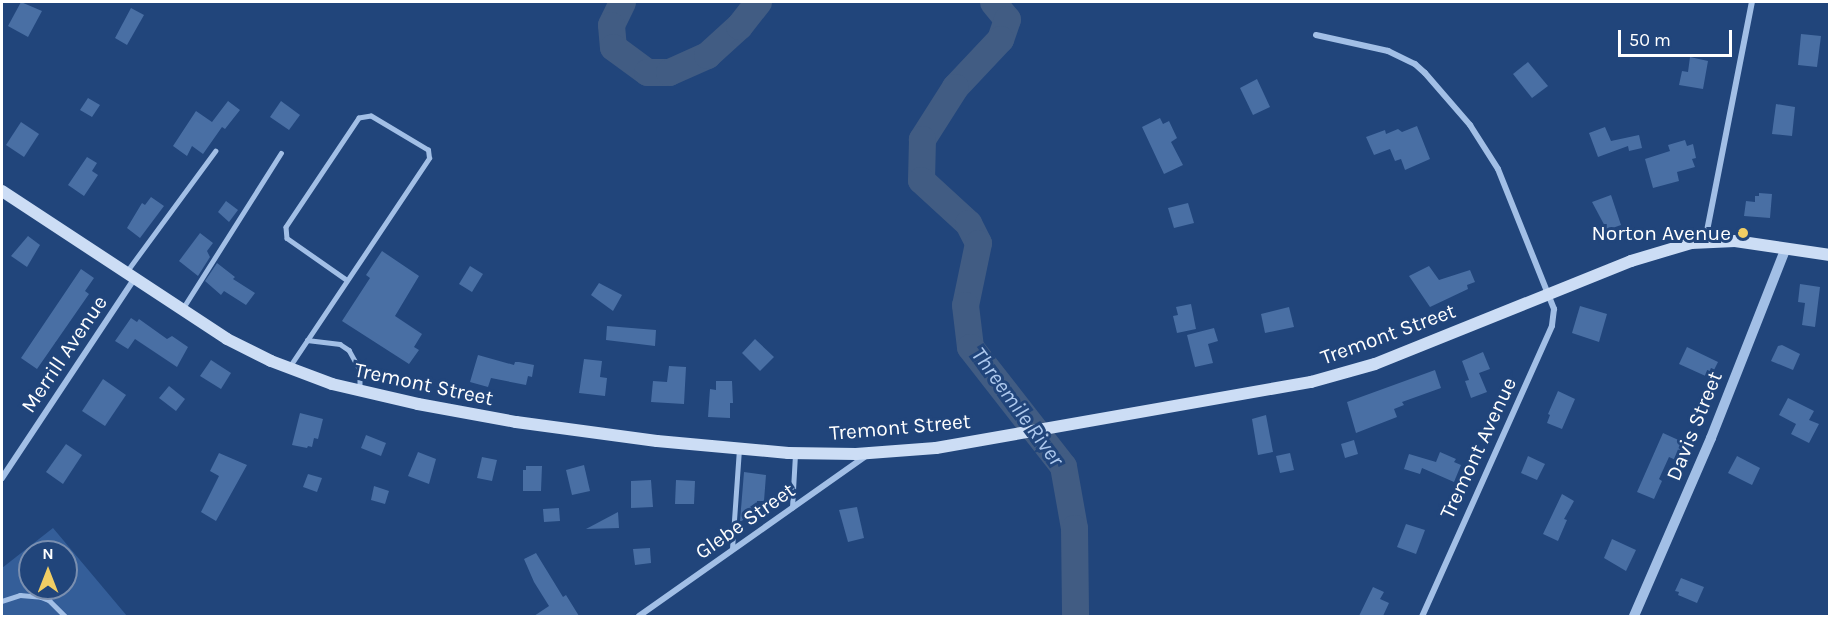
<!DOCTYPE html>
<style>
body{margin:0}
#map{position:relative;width:1831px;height:618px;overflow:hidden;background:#21457b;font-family:Karla,sans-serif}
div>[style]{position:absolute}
.green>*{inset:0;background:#345e99}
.river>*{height:27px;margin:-13.5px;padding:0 13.5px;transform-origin:13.5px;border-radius:13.5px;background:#415c83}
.building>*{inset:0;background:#496fa4}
.service>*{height:4.5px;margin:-2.25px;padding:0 2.25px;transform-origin:2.25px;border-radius:2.25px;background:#a2bfe6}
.minor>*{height:6px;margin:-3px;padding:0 3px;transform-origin:3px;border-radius:3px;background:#a2bfe6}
.tertiary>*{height:10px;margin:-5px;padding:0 5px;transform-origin:5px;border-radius:5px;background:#a2bfe6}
.secondary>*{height:12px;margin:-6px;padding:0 6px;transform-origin:6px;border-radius:6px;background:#ccddf5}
.dots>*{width:16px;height:16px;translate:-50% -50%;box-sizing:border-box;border:3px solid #21457b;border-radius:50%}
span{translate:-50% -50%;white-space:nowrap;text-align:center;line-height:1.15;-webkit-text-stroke:6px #21457b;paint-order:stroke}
.poi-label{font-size:21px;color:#fff}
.right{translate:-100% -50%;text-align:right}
.street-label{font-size:21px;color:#fff}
.water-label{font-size:22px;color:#aec9ee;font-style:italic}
.frame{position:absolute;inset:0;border:3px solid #fff;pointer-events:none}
.north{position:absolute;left:18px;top:540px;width:60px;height:60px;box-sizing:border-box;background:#21457b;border:2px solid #7a8fb0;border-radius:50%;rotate:0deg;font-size:16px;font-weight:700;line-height:24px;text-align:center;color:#fff}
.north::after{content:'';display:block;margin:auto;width:21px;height:27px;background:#f2ce64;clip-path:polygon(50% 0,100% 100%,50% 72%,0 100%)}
.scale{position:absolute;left:1618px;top:30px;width:114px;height:27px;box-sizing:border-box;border:3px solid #fff;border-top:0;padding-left:8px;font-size:18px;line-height:21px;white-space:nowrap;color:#fff;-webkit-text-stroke:4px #21457b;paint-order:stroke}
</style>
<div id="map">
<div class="green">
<i style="clip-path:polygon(evenodd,53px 528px,127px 616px,2px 616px,2px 568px,53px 528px,30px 552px,66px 552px,66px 588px,30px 588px,30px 552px)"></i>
</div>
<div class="river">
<i style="left:622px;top:2px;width:25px;rotate:116deg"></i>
<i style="left:611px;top:25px;width:22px;rotate:85deg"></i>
<i style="left:613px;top:47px;width:42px;rotate:36.3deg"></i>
<i style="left:647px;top:72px;width:22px"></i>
<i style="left:669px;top:72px;width:42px;rotate:-24.1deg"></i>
<i style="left:707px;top:55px;width:43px;rotate:-42.2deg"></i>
<i style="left:739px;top:26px;width:31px;rotate:-52deg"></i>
<i style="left:993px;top:2px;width:22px;rotate:51deg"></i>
<i style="left:1007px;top:19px;width:21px;rotate:109deg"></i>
<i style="left:1000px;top:39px;width:66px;rotate:133.2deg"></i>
<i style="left:955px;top:87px;width:62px;rotate:122.4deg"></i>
<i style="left:922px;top:139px;width:41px;rotate:91.4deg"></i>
<i style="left:921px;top:180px;width:64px;rotate:42.5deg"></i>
<i style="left:968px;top:223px;width:22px;rotate:63deg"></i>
<i style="left:978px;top:243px;width:63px;rotate:101.8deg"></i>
<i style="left:965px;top:305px;width:42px;rotate:83.2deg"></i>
<i style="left:970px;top:347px;width:151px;rotate:52deg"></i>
<i style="left:1063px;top:466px;width:63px;rotate:79.9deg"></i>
<i style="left:1074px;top:528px;width:88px;rotate:89.3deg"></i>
</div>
<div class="building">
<i style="clip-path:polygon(21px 2px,42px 11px,28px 37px,8px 26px)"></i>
<i style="clip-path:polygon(131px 8px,144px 15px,127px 45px,115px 38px)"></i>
<i style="clip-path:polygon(1801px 34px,1821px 36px,1817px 67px,1798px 65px)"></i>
<i style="clip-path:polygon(1690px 57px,1708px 61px,1703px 89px,1679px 85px,1682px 71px,1688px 72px)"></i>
<i style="clip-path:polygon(1528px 62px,1548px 86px,1532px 98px,1513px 74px)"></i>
<i style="clip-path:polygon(1257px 79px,1270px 107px,1253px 115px,1240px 88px)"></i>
<i style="clip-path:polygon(88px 98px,100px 105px,92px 117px,80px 110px)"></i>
<i style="clip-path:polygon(228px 101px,240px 110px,225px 129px,222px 127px,203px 154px,192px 146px,187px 156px,173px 146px,196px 111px,212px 122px)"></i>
<i style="clip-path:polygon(281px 101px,300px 115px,289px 130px,270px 117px)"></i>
<i style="clip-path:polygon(1776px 104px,1795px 107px,1792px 136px,1772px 134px)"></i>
<i style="clip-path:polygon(1160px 118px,1163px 124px,1169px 121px,1177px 138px,1171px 142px,1183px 165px,1164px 174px,1142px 127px)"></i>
<i style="clip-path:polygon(21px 122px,39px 134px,24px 157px,6px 145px)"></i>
<i style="clip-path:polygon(1417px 126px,1430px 159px,1405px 170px,1401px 159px,1395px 161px,1390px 149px,1374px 155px,1366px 137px,1385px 130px,1386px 134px,1398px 129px,1402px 132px)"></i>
<i style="clip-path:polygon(1605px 127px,1611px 141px,1639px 135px,1642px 148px,1629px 151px,1628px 146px,1598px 157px,1589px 133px)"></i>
<i style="clip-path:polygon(1685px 140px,1687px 146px,1693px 144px,1696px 158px,1692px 159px,1695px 167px,1677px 172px,1679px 181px,1653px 188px,1645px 159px,1670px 151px,1668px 145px)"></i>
<i style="clip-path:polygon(87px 157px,97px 163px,92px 171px,98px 175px,84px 196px,68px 185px)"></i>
<i style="clip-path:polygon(1759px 193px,1772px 194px,1770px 218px,1744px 216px,1746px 201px,1755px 202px,1755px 196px,1759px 196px)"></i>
<i style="clip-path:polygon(1611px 195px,1621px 225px,1607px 230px,1592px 202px)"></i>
<i style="clip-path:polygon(151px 197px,164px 206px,140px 238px,127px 228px,142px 203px,145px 205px)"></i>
<i style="clip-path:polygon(226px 201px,238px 210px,229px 222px,218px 212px)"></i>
<i style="clip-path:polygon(1188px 203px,1194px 223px,1174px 228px,1168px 208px)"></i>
<i style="clip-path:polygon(200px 233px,213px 243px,207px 251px,210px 257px,198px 276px,179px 261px)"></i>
<i style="clip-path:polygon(28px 236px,40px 245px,27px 267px,11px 256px)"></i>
<i style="clip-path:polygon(382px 251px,419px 276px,395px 316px,422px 334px,414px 347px,419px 350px,409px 364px,342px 321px,370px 278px,366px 275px)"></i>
<i style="clip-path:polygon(217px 263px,235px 277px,233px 279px,255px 293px,246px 305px,224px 291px,221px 295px,205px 281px)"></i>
<i style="clip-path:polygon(470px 266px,483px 274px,472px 292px,459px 284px)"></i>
<i style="clip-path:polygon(1429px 266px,1439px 280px,1470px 270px,1475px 282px,1467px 285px,1468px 289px,1430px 307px,1409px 276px)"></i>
<i style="clip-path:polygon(81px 269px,94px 278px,85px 291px,89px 294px,37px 369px,21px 358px)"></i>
<i style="clip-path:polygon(599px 283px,622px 295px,613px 311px,591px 295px)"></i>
<i style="clip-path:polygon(1800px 284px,1820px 287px,1815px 327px,1802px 325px,1805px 303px,1798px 302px)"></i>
<i style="clip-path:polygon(1191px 304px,1196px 329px,1177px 333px,1173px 316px,1178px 315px,1176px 307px)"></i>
<i style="clip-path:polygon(1580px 306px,1607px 314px,1599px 342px,1572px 333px)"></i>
<i style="clip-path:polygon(1289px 307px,1294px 327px,1265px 333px,1261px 314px)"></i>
<i style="clip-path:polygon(131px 318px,137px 322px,139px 319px,167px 339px,172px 336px,188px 347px,177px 367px,135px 339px,128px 349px,115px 341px)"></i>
<i style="clip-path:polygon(607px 326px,656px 330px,655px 346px,606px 340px)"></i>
<i style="clip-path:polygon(1214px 328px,1218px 341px,1208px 344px,1213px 363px,1195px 367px,1187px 335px)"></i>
<i style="clip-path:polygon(755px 339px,774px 357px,760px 371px,742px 353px)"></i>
<i style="clip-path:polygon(1782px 345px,1800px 354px,1793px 370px,1771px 361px,1778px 346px)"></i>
<i style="clip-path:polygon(1687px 347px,1718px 362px,1710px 378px,1679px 364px)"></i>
<i style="clip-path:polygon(1483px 352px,1490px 369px,1479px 373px,1487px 392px,1471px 398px,1465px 381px,1469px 380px,1462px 361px)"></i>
<i style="clip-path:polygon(478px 355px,514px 365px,515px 362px,519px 362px,534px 365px,532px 377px,528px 376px,526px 385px,491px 378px,488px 387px,470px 382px)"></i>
<i style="clip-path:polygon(584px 359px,602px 361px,600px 377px,607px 378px,605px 396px,579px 393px)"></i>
<i style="clip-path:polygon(211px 360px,231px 373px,221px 389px,200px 376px)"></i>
<i style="clip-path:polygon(669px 366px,686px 367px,684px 404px,651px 402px,653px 381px,667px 382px)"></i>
<i style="clip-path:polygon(1435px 370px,1441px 388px,1402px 402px,1404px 405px,1394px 409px,1397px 417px,1356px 433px,1347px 402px)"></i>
<i style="clip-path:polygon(103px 379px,126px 395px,105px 426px,82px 411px)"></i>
<i style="clip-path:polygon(716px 381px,732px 381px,733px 403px,730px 403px,730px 418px,708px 417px,710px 389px,716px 390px)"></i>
<i style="clip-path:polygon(169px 386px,185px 399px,176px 411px,159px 398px)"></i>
<i style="clip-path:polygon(1558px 391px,1575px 399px,1562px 429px,1547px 423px,1550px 415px,1548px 414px)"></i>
<i style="clip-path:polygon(1788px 398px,1814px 411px,1809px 420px,1819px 424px,1809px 443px,1791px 434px,1796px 424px,1779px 415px)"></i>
<i style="clip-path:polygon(300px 413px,323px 419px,318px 439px,314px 438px,312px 447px,308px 446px,307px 448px,292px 445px)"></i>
<i style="clip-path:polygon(1266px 415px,1273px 452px,1258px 455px,1252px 419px)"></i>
<i style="clip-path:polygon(1663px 433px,1685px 443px,1678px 461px,1669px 457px,1659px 479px,1662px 481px,1654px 499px,1637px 492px)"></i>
<i style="clip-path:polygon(366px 435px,386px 443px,381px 456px,361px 448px)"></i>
<i style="clip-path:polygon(1354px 440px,1358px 454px,1345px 458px,1341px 444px)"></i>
<i style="clip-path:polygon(66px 444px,82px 455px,63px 484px,46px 472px)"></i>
<i style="clip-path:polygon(418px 452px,436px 459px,429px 484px,408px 476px)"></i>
<i style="clip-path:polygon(1440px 452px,1456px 459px,1454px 462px,1461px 465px,1454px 482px,1422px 468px,1420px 474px,1404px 469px,1409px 454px,1436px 462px)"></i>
<i style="clip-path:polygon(219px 453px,247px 465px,216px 521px,201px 512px,219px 476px,210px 471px)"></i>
<i style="clip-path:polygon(1290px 453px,1294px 470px,1280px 473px,1276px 456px)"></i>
<i style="clip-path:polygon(1528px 456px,1545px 464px,1537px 480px,1521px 473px)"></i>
<i style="clip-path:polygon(1737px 456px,1760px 468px,1752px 485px,1728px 473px)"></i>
<i style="clip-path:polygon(482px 457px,497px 460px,492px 481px,477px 478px)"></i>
<i style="clip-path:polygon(584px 465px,590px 491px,572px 495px,566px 470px)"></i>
<i style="clip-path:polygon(526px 466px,542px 466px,541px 491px,523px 491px,523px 470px,526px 470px)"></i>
<i style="clip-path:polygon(744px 472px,766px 475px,764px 501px,757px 501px,755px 522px,740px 521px)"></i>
<i style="clip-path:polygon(308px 474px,322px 478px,317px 492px,303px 487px)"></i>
<i style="clip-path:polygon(651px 480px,653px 507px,631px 508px,631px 481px)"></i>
<i style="clip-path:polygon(676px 480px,695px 481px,694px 504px,675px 504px)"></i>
<i style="clip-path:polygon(374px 486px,389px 491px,385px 504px,371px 500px)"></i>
<i style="clip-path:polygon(1562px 494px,1574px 501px,1564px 519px,1567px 520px,1558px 541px,1543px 534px)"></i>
<i style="clip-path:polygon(857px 507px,864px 538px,848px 542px,839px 510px)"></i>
<i style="clip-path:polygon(559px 508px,560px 521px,544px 522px,543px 509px)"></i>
<i style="clip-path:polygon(618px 512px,619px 528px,586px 529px)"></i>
<i style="clip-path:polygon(1406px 524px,1425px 530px,1416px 554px,1397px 547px)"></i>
<i style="clip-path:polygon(1612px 539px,1636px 550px,1626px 571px,1604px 558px)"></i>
<i style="clip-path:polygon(650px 548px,651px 563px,635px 565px,633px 549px)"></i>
<i style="clip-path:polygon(536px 553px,563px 597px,566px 595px,579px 616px,534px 616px,549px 606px,534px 582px,524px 559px)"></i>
<i style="clip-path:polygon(1681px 578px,1704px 587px,1697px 603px,1678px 595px,1679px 592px,1675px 591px)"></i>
<i style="clip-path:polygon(1373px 587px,1384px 592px,1380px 599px,1389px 603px,1383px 616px,1359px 616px)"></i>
</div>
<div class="service">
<i style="left:127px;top:271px;width:149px;rotate:-53.7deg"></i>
<i style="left:183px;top:308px;width:183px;rotate:-57.7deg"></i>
<i style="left:307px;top:340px;width:33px;rotate:7deg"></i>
<i style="left:340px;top:344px;width:11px;rotate:34deg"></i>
<i style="left:349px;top:350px;width:23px;rotate:61deg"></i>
<i style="left:360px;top:370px;width:20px;rotate:90deg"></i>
<i style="left:290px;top:366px;width:250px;rotate:-56.2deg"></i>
<i style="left:429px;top:158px;width:8px;rotate:-97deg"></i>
<i style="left:428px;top:150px;width:66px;rotate:-149.2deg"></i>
<i style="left:371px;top:116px;width:12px;rotate:171deg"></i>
<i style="left:359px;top:118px;width:131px;rotate:123.8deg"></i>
<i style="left:286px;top:227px;width:11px;rotate:85deg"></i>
<i style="left:287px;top:238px;width:73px;rotate:35deg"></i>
<i style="left:792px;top:508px;width:54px;rotate:-86.8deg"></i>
<i style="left:732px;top:549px;width:99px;rotate:-86deg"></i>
<i style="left:2px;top:601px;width:19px;rotate:-18deg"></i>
<i style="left:20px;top:595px;width:21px;rotate:5deg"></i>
<i style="left:41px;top:597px;width:9px;rotate:21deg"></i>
<i style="left:49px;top:600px;width:23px;rotate:45deg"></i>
</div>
<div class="minor">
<i style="left:1316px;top:35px;width:74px;rotate:12.5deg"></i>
<i style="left:1388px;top:51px;width:30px;rotate:26deg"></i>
<i style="left:1415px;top:64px;width:13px;rotate:42deg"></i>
<i style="left:1425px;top:73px;width:69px;rotate:49.1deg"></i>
<i style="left:1470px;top:125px;width:52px;rotate:57.5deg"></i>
<i style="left:1498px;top:169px;width:151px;rotate:68.2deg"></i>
<i style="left:1554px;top:309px;width:17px;rotate:97deg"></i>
<i style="left:1552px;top:326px;width:318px;rotate:114.1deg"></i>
<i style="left:1705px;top:241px;width:244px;rotate:-78.9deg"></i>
<i style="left:2px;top:478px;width:239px;rotate:-56.4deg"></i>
<i style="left:639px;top:616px;width:278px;rotate:-35.2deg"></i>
</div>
<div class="tertiary">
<i style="left:1634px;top:616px;width:194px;rotate:-66.6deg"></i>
<i style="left:1711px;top:438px;width:204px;rotate:-68.5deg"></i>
</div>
<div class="secondary">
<i style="left:2px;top:191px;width:269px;rotate:33.3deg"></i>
<i style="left:227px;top:339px;width:49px;rotate:26.6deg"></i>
<i style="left:271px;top:361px;width:65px;rotate:20.7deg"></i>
<i style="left:332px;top:384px;width:88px;rotate:13.1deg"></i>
<i style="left:418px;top:404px;width:100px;rotate:10.4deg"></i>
<i style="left:516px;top:422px;width:142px;rotate:7.7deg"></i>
<i style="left:657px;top:441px;width:132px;rotate:5.2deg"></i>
<i style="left:788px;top:453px;width:68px;rotate:0.8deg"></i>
<i style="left:856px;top:454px;width:80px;rotate:-4.3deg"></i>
<i style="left:936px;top:448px;width:381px;rotate:-10deg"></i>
<i style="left:1311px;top:382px;width:66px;rotate:-15.7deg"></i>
<i style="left:1375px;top:364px;width:276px;rotate:-21.9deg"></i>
<i style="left:1631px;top:261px;width:63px;rotate:-16.7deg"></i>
<i style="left:1691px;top:243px;width:44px;rotate:-2.6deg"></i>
<i style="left:1735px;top:241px;width:96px;rotate:8.4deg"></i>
</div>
<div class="dots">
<i style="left:1743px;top:233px;background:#f2ce64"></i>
</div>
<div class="poi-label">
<span class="right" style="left:1731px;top:233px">Norton Avenue</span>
</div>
<div class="street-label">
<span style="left:1388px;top:334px;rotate:-20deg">Tremont Street</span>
<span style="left:64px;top:354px;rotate:-56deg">Merrill Avenue</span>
<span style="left:424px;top:384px;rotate:12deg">Tremont Street</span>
<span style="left:1694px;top:426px;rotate:-68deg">Davis Street</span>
<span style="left:900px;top:427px;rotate:-5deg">Tremont Street</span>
<span style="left:1478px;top:448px;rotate:-65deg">Tremont Avenue</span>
<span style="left:745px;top:521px;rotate:-35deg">Glebe Street</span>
</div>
<div class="water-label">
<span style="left:1017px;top:407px;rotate:54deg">Threemile River</span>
</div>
<div class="frame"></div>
<div class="north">N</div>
<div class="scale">50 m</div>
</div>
